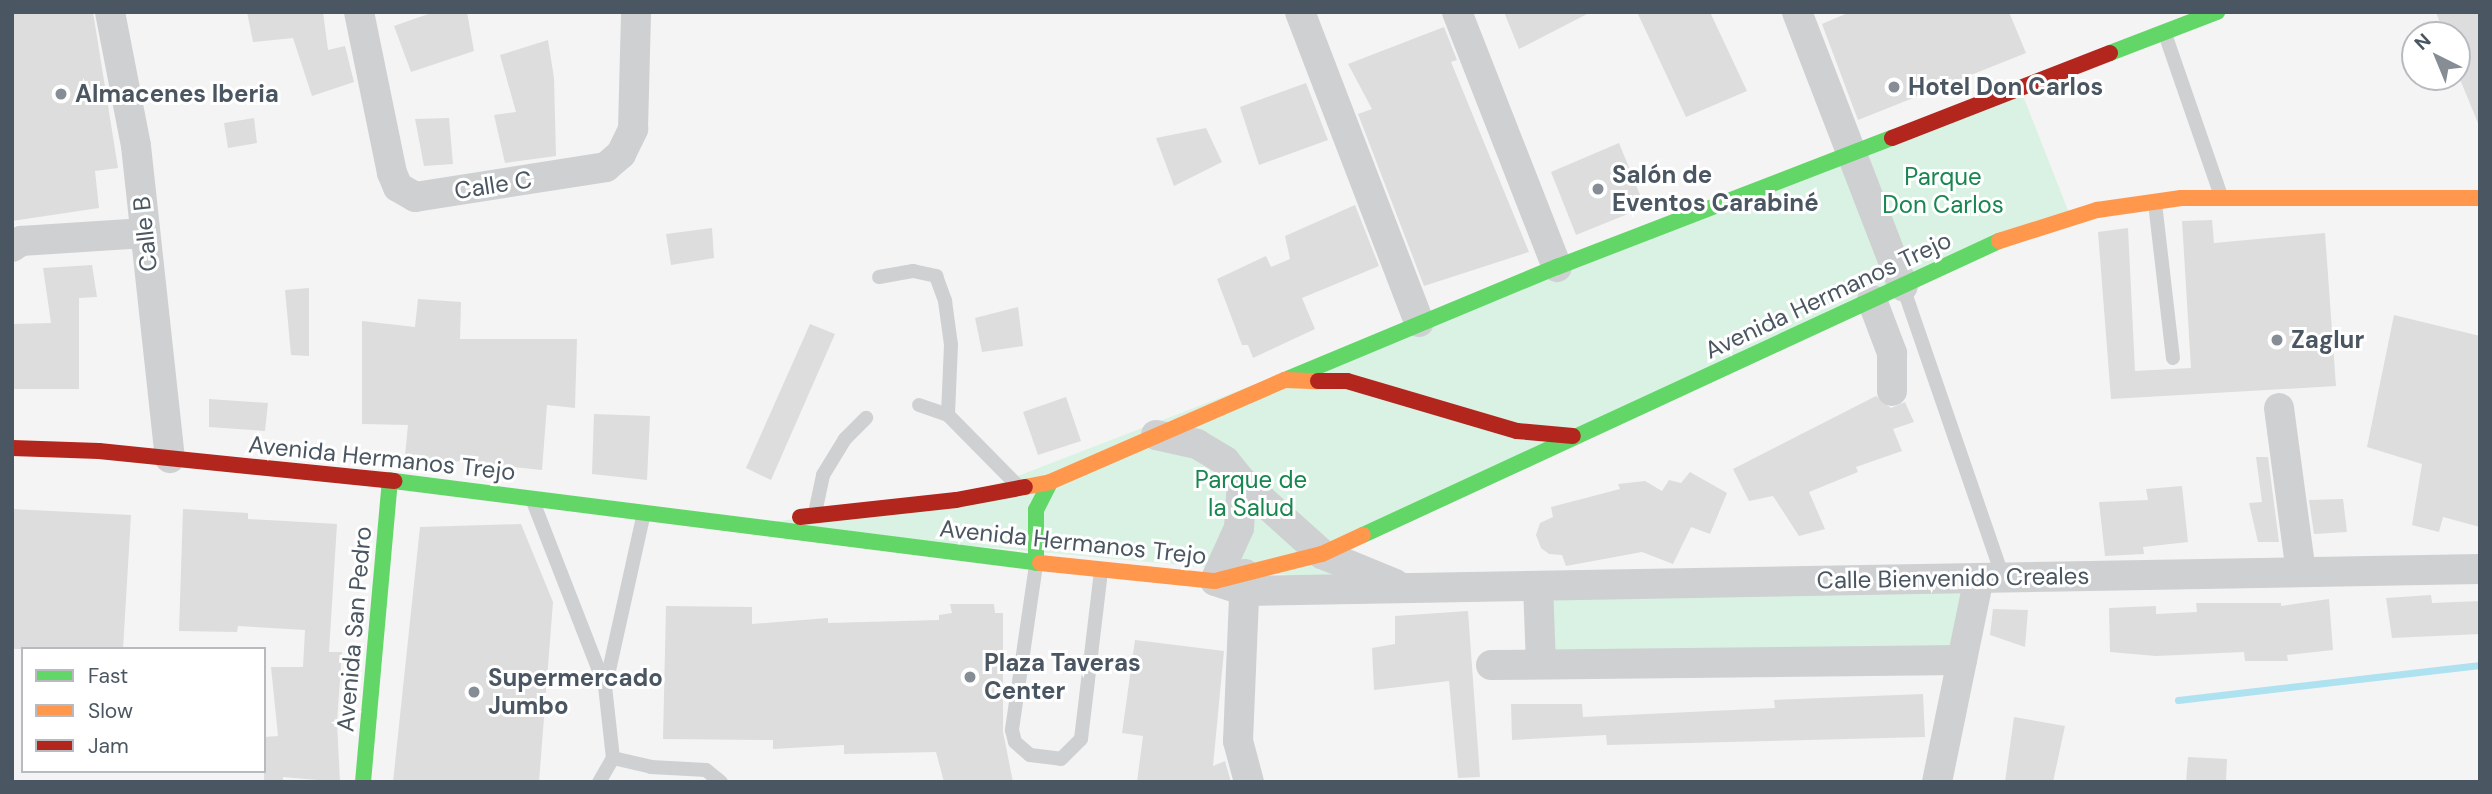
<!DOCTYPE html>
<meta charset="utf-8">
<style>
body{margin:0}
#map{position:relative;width:2492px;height:794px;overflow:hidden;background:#f4f4f4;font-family:"DM Sans",sans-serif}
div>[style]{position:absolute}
.green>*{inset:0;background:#d9f2e3}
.stream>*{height:7px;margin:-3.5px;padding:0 3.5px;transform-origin:3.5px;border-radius:3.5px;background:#aee2f0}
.building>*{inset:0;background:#ddddde}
.lane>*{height:14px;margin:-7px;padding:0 7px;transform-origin:7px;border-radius:7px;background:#ced0d2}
.street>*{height:30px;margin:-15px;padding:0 15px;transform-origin:15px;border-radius:15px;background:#ced0d2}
.fast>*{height:16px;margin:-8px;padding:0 8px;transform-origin:8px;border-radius:8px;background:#63d668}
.slow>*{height:16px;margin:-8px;padding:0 8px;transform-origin:8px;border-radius:8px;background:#ff974d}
.jam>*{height:16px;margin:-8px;padding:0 8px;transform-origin:8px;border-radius:8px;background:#b3261e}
.dots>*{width:19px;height:19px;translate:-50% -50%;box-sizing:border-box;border:4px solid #fff;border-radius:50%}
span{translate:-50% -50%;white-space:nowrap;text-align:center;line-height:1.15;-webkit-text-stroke:6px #fff;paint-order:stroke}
.poi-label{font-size:24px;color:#4a5661;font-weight:700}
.left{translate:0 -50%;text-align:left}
.park-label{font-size:24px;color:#17864f}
.street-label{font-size:24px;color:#4a5661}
.frame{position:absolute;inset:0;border:14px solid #4a5661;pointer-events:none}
.legend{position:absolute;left:21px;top:647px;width:245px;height:126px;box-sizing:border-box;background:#fff;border:2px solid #b7bbc0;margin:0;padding:9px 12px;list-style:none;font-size:21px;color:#4a5661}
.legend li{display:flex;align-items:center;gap:14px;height:35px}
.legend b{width:35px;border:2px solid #b7bbc0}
.north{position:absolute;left:2401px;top:21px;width:70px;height:70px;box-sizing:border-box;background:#fff;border:2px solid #b7bbc0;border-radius:50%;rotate:317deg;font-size:19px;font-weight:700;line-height:28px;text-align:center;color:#4a5661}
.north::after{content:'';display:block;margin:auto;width:24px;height:32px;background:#868d94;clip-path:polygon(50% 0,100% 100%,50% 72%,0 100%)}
</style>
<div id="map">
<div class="green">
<i style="clip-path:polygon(2020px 88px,2071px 218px,1323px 554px,1398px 585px,746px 525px,956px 500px)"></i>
<i style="clip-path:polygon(1979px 578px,1962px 660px,1540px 663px,1538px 586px)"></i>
</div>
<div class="stream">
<i style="left:2178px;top:700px;width:304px;rotate:-6.6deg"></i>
</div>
<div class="building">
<i style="clip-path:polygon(12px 12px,93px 12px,118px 168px,95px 171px,99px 208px,12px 221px)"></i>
<i style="clip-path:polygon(247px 12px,323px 12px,328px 50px,345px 46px,354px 82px,312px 96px,293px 38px,253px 42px)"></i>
<i style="clip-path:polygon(434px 12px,467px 12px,474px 51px,411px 72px,394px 26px)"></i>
<i style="clip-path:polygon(1504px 12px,1591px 12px,1519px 49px)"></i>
<i style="clip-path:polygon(1637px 12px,1710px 12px,1747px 91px,1686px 117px)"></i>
<i style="clip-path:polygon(1850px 12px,2009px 12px,2026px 53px,1858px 120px,1822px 24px)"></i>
<i style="clip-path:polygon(2436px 12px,2480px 12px,2480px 128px,2457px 72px,2457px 35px,2444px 35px)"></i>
<i style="clip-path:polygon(1444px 27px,1457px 60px,1451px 62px,1529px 252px,1424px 286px,1358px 114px,1372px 109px,1348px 64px)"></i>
<i style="clip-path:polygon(548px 40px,554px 78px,556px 156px,505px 163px,494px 115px,516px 112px,500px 55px)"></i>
<i style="clip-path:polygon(1306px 83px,1328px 140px,1259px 165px,1240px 107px)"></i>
<i style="clip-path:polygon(254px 118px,257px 143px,228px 148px,224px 123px)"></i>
<i style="clip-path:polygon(449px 118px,453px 164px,424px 166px,415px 119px)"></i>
<i style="clip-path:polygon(1206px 128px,1222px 162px,1174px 186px,1156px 138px)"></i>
<i style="clip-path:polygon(1619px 143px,1645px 207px,1576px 235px,1551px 172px)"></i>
<i style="clip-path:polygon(1355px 205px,1379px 266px,1302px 298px,1315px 329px,1253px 358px,1248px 345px,1242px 345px,1217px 279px,1266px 256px,1271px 267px,1290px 259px,1285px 236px)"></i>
<i style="clip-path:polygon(2212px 220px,2214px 243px,2325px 233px,2336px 386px,2111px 399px,2098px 232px,2128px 228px,2135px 371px,2191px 368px,2182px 221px)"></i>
<i style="clip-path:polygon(712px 228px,714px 258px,671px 265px,666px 234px)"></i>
<i style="clip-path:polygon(92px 265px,97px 297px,79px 298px,79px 389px,12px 389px,12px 324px,51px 323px,43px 268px)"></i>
<i style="clip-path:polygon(309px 288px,309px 356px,291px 355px,285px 290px)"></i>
<i style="clip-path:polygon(418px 299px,461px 302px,460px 339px,577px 339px,575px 408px,547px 405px,542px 470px,405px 456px,408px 425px,362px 424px,362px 321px,415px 327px)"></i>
<i style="clip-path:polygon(1018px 307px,1023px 346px,982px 352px,975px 318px)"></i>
<i style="clip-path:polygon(2394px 315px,2480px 336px,2480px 527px,2443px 517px,2439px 532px,2412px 525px,2422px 464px,2367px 447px)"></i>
<i style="clip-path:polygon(810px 324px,835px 334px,771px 480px,746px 468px)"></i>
<i style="clip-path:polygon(1876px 396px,1891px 408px,1905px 402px,1914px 422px,1893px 429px,1902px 451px,1856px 467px,1858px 472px,1809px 492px,1825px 529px,1799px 536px,1773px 496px,1749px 501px,1733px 469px)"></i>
<i style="clip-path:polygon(1066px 397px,1081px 441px,1038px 455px,1023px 412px)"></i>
<i style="clip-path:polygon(209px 399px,268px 403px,265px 431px,209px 427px)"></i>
<i style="clip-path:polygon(594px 414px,650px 416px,647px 480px,592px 474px)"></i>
<i style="clip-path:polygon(2256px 457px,2268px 457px,2279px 542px,2258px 542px,2249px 503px,2262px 502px)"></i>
<i style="clip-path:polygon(1690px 472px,1727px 493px,1710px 534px,1691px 527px,1673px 564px,1642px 552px,1566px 566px,1562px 555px,1549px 554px,1541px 548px,1536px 535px,1540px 523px,1553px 517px,1551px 507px,1620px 489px,1618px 484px,1645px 481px,1662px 491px,1669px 480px,1681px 483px)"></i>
<i style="clip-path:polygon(2182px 486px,2188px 542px,2143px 547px,2144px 554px,2105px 556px,2099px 502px,2148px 500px,2146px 489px)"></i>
<i style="clip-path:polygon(2343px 499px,2347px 532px,2314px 534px,2309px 500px)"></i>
<i style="clip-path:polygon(12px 509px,131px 515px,123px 649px,12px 649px)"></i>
<i style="clip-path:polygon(183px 509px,248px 513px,248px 519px,337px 524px,329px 652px,342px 652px,337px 722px,340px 782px,283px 777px,283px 782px,264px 782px,264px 737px,278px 736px,271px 667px,303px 667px,305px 630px,238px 626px,237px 632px,179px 631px)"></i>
<i style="clip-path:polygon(521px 524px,553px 602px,539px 782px,393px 782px,420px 527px)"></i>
<i style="clip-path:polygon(2431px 595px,2432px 603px,2480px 601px,2480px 634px,2392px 638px,2386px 598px)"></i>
<i style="clip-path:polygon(2329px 599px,2333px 650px,2287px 655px,2288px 661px,2245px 661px,2244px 652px,2156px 656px,2110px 652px,2109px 608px,2156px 606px,2156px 614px,2197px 612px,2196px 603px,2281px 603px,2281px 606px)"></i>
<i style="clip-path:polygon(950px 604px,994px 604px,995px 613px,1003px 613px,1003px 732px,1013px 782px,944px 782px,936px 752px,844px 754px,844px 745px,773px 749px,773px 740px,663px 739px,666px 606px,752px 607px,752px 624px,828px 618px,828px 623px,939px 620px,939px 615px,952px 613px)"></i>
<i style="clip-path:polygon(1993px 609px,2028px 610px,2025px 647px,1990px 635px)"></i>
<i style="clip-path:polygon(1468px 611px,1480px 777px,1458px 778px,1449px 681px,1374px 690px,1372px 648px,1395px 644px,1395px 616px)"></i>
<i style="clip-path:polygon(1135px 640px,1224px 651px,1213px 766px,1225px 761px,1231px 782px,1137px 782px,1143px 736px,1122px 733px)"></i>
<i style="clip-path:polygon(1923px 694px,1925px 737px,1607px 745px,1606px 735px,1512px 740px,1511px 704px,1582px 704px,1583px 717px,1775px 708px,1774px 700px)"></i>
<i style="clip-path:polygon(2014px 717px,2065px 726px,2053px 782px,2005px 782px)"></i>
<i style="clip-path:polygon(2188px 757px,2227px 759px,2226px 782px,2186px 782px)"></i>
</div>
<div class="lane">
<i style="left:2165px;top:34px;width:171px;rotate:70.9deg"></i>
<i style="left:2155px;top:203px;width:156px;rotate:83.4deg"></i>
<i style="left:879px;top:277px;width:35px;rotate:-10deg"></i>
<i style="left:913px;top:271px;width:24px;rotate:12deg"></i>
<i style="left:936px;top:276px;width:27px;rotate:70deg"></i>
<i style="left:945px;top:301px;width:44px;rotate:82.2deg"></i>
<i style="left:951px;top:345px;width:70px;rotate:92.5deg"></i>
<i style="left:1903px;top:287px;width:307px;rotate:71deg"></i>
<i style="left:919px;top:405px;width:31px;rotate:19deg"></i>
<i style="left:948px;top:415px;width:98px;rotate:45.4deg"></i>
<i style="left:534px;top:504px;width:195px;rotate:68.7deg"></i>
<i style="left:605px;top:686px;width:72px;rotate:83.7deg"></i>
<i style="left:613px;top:758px;width:28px;rotate:120deg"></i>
<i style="left:815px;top:513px;width:39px;rotate:-78deg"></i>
<i style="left:823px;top:475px;width:42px;rotate:-58.6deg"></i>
<i style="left:845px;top:439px;width:30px;rotate:-45deg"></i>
<i style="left:1036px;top:565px;width:167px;rotate:98.3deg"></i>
<i style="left:1012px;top:730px;width:12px;rotate:76deg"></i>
<i style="left:1015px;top:742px;width:20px;rotate:41deg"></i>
<i style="left:1030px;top:755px;width:31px;rotate:7deg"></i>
<i style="left:1061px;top:759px;width:28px;rotate:-45deg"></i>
<i style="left:1081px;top:739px;width:168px;rotate:-83.2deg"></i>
<i style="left:606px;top:684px;width:175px;rotate:-77.5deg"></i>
<i style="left:613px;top:758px;width:39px;rotate:13deg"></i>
<i style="left:651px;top:767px;width:55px;rotate:3.1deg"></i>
<i style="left:706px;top:770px;width:19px;rotate:39deg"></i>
</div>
<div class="street">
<i style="left:110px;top:12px;width:136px;rotate:79deg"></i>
<i style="left:136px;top:146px;width:314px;rotate:83.8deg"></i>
<i style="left:359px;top:12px;width:164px;rotate:78.4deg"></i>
<i style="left:392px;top:173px;width:15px;rotate:67deg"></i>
<i style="left:398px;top:187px;width:20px;rotate:30deg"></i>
<i style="left:415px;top:197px;width:193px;rotate:-8.9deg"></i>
<i style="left:606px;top:167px;width:20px;rotate:-41deg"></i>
<i style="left:621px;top:154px;width:28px;rotate:-64deg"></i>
<i style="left:633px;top:129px;width:117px;rotate:-88.5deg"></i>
<i style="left:1300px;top:12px;width:332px;rotate:69deg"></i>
<i style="left:1457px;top:12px;width:274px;rotate:68.6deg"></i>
<i style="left:1797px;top:12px;width:294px;rotate:68.9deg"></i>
<i style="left:12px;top:247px;width:11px;rotate:-34deg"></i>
<i style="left:21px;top:241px;width:124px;rotate:-3.7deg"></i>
<i style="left:1872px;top:300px;width:57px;rotate:69.3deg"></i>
<i style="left:1892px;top:353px;width:38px;rotate:90deg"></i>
<i style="left:2279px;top:408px;width:165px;rotate:82.4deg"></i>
<i style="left:1156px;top:435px;width:42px;rotate:12.4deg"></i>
<i style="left:1197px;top:444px;width:33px;rotate:31deg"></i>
<i style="left:1225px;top:461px;width:27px;rotate:51deg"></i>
<i style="left:1242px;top:482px;width:46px;rotate:93.7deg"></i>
<i style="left:1239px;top:528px;width:58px;rotate:114.4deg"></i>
<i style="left:1215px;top:581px;width:33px;rotate:18deg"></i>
<i style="left:1246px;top:591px;width:1234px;rotate:-1.02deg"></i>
<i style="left:1242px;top:482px;width:108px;rotate:42deg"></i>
<i style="left:1322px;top:554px;width:79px;rotate:22.3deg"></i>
<i style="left:1245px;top:574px;width:167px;rotate:92.4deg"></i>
<i style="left:1238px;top:741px;width:42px;rotate:75deg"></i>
<i style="left:1538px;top:586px;width:78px;rotate:87.8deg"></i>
<i style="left:1491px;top:665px;width:471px;rotate:-0.6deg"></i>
<i style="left:1937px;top:782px;width:208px;rotate:-78.4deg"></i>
</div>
<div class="fast">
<i style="left:2110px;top:53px;width:115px;rotate:-21deg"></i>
<i style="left:1285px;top:380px;width:295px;rotate:-22.6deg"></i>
<i style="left:1557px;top:267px;width:359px;rotate:-21.1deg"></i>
<i style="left:394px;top:481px;width:651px;rotate:7.23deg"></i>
<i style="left:1363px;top:535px;width:701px;rotate:-24.81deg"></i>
<i style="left:1036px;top:563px;width:53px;rotate:-90deg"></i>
<i style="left:1036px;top:510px;width:31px;rotate:-63deg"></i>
<i style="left:363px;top:782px;width:303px;rotate:-84.9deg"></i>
</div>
<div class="slow">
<i style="left:1999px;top:241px;width:103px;rotate:-17.6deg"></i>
<i style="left:2097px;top:210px;width:85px;rotate:-8.1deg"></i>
<i style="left:2181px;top:198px;width:299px"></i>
<i style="left:1025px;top:487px;width:25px;rotate:-11deg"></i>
<i style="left:1050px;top:482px;width:256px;rotate:-23.5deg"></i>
<i style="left:1285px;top:380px;width:33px;rotate:2deg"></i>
<i style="left:1040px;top:563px;width:176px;rotate:5.9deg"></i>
<i style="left:1215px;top:581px;width:110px;rotate:-14.2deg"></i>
<i style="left:1322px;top:554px;width:45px;rotate:-24.9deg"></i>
</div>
<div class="jam">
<i style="left:1892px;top:138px;width:234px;rotate:-21.3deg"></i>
<i style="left:1318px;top:381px;width:29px"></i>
<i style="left:1347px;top:381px;width:177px;rotate:16.4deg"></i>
<i style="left:1517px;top:431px;width:56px;rotate:5.1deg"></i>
<i style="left:12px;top:448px;width:87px;rotate:2deg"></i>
<i style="left:99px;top:451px;width:297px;rotate:5.8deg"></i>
<i style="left:800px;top:517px;width:157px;rotate:-6.2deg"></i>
<i style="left:956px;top:500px;width:70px;rotate:-10.7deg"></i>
</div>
<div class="dots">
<i style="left:1894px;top:87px;background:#868d94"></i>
<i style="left:61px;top:94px;background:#868d94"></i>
<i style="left:1598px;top:189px;background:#868d94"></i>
<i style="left:2277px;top:340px;background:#868d94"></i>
<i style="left:970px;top:677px;background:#868d94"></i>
<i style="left:474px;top:692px;background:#868d94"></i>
</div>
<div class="poi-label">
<span class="left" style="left:1908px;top:87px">Hotel Don Carlos</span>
<span class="left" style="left:75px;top:94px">Almacenes Iberia</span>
<span class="left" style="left:1612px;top:189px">Salón de<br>Eventos Carabiné</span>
<span class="left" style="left:2291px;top:340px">Zaglur</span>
<span class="left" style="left:984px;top:677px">Plaza Taveras<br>Center</span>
<span class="left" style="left:488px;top:692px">Supermercado<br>Jumbo</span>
</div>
<div class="park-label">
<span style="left:1943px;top:191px">Parque<br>Don Carlos</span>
<span style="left:1251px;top:494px">Parque de<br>la Salud</span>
</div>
<div class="street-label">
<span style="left:493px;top:185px;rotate:-9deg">Calle C</span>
<span style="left:145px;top:234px;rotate:-96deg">Calle B</span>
<span style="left:1828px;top:295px;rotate:-25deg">Avenida Hermanos Trejo</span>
<span style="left:382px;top:458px;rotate:6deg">Avenida Hermanos Trejo</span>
<span style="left:1073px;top:542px;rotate:6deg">Avenida Hermanos Trejo</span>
<span style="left:1953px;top:578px;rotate:-1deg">Calle Bienvenido Creales</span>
<span style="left:354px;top:629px;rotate:-85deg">Avenida San Pedro</span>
</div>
<div class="frame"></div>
<ul class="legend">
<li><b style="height:9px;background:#63d668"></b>Fast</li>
<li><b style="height:9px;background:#ff974d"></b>Slow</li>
<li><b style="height:9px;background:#b3261e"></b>Jam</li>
</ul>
<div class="north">N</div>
</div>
